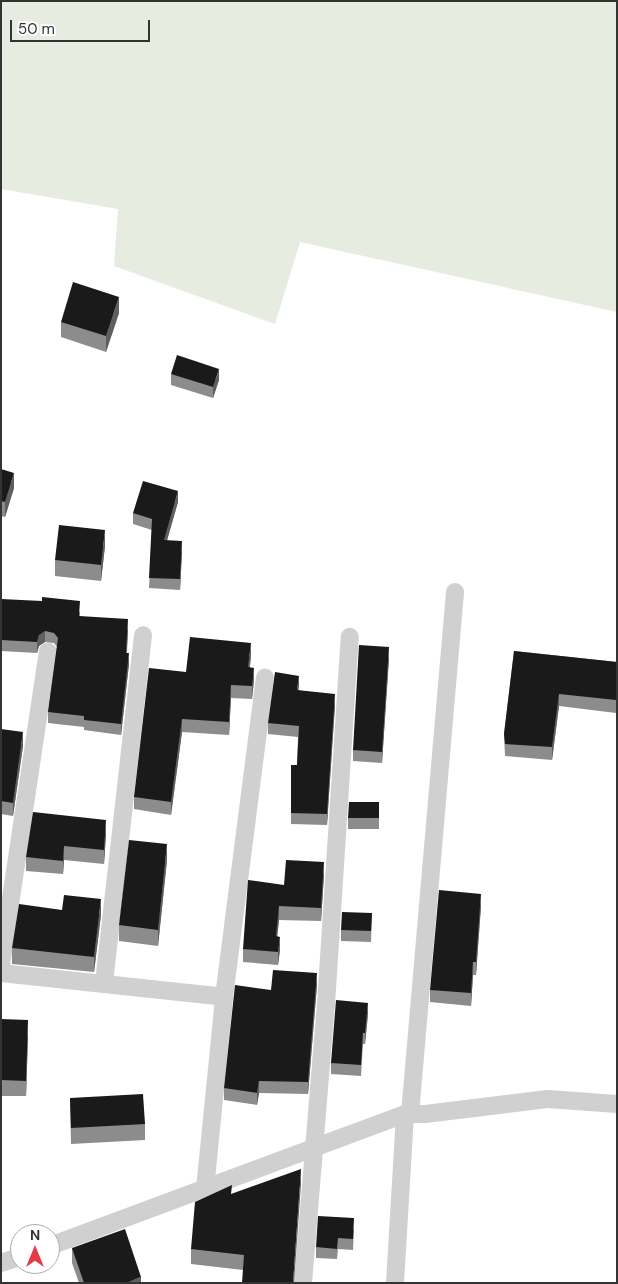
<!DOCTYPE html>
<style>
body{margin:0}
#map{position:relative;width:618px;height:1284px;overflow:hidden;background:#fff;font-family:"DM Sans",sans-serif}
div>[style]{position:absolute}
.green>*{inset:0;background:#e6ecdf}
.street>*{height:18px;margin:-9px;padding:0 9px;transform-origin:9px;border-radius:9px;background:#d0d0d0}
.wall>*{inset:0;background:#8c8c8c}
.shaded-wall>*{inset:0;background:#5f5f5f}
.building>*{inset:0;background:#1a1a1a}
span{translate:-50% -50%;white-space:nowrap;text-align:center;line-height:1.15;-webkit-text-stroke:5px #fff;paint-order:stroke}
.frame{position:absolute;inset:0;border:2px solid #333;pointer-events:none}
.north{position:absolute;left:10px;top:1224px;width:50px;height:50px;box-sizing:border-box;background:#fff;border:1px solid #adadad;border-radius:50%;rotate:0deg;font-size:14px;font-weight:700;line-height:20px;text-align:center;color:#333}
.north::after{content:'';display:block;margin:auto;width:18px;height:22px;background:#e63946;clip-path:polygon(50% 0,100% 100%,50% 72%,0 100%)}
.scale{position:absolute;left:10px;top:20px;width:140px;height:22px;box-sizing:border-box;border:2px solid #333;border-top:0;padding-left:6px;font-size:15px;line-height:18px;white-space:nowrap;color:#333;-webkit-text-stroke:4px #fff;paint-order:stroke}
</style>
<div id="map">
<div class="green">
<i style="clip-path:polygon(1px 1px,617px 1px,617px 312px,300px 242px,275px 324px,114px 266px,118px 209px,1px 189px)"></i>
</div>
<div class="street">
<i style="left:1px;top:965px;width:317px;rotate:-81.5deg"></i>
<i style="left:1px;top:973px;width:224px;rotate:6.1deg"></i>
<i style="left:104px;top:983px;width:350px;rotate:-83.6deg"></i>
<i style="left:410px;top:1114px;width:524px;rotate:-85.07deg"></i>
<i style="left:205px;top:1189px;width:193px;rotate:-84.3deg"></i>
<i style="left:224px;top:997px;width:322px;rotate:-82.7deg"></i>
<i style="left:50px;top:1246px;width:379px;rotate:-20.4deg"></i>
<i style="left:405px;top:1114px;width:20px"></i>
<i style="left:425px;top:1114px;width:124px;rotate:-7deg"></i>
<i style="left:548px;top:1099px;width:69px;rotate:4.1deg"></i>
<i style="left:1px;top:1263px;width:20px;rotate:-18deg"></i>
<i style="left:303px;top:1283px;width:280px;rotate:-85.3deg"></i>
<i style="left:326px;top:1004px;width:368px;rotate:-86.3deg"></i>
<i style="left:395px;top:1283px;width:169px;rotate:-86.6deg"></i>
</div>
<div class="wall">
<i style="clip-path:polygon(119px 313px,106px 352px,61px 337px,61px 322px)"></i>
<i style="clip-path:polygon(171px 374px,219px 380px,213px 398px,171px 385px)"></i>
<i style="clip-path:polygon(1px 469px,14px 488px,5px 517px,1px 516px)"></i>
<i style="clip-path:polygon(178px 502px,167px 540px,182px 552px,180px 590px,149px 588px,152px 530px,133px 524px,133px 513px)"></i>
<i style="clip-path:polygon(105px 546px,101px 581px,55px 576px,55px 560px)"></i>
<i style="clip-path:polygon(1px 599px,80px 612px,80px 616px,128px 630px,127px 653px,129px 664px,121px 735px,84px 730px,84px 727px,48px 723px,48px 712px,57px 647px,54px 643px,45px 642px,39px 646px,37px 653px,1px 651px)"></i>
<i style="clip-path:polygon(514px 651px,617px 662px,616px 713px,559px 706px,552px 760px,505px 756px,504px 734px)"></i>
<i style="clip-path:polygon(251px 656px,250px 667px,254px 680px,252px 699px,231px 698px,229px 735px,182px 732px,171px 815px,134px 809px,134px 797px,186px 672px)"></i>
<i style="clip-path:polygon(389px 658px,382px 763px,353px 761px,353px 750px)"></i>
<i style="clip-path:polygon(299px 686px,298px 690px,335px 705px,327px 825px,291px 824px,291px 765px,297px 765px,298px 737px,268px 734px,268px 723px)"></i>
<i style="clip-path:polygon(1px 729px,23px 746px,13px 816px,1px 814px)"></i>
<i style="clip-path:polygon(379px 802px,379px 829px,348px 829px,348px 818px)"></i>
<i style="clip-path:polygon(106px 834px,104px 864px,64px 860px,63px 874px,26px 871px,26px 857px)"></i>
<i style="clip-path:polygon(167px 860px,158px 946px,119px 941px,119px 925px)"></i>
<i style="clip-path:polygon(324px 875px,321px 921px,279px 920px,277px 936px,280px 950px,278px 965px,243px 962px,243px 949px,284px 885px)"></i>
<i style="clip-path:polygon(481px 906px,476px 975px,473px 975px,471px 1006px,430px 1002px,430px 990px)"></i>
<i style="clip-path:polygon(62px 910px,101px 915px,94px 972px,12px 964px,12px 948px)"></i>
<i style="clip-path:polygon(372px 913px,371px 942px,341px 941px,341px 930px)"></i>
<i style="clip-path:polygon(317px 985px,308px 1094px,259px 1093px,257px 1105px,224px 1100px,224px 1088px,271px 990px)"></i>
<i style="clip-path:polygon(368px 1014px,365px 1044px,363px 1044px,361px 1076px,331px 1074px,331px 1063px)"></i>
<i style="clip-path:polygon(1px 1019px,28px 1036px,26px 1096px,1px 1096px)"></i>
<i style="clip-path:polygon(70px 1098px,145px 1124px,145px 1140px,71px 1144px)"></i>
<i style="clip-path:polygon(301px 1184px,243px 1270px,191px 1264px,191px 1249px,232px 1194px)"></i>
<i style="clip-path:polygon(354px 1229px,353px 1250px,338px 1249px,337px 1259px,316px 1258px,316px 1247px)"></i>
<i style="clip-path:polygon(72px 1248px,141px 1283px,79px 1283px,72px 1263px)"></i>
</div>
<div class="shaded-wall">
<i style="clip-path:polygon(119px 297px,119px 313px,106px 352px,106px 336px)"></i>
<i style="clip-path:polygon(219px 369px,219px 380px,213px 398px,213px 387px)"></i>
<i style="clip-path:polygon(14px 473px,14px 488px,5px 517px,5px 502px)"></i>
<i style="clip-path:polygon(178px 491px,178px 502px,164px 551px,164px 540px)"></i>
<i style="clip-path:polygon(105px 530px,105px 546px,101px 581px,101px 565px)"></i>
<i style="clip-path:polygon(182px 541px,182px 552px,180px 590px,180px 579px)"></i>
<i style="clip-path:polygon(128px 619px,128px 630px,126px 664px,126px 653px)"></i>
<i style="clip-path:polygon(45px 631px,45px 642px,39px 646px,37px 653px,37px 642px,39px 635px)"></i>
<i style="clip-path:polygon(251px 643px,251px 656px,248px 680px,248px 667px)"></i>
<i style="clip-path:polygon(389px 647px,389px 658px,382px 763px,382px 752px)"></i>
<i style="clip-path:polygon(129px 653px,129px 664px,121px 735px,121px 724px)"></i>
<i style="clip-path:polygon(254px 668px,254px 680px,252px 699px,252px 686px)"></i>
<i style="clip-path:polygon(299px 676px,299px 686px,297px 701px,297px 690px)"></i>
<i style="clip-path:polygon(231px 685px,231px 698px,229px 735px,229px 722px)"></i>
<i style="clip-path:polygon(335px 694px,335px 705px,327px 825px,327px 814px)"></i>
<i style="clip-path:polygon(559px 694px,559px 706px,552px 760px,552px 747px)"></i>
<i style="clip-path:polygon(182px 719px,182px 732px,171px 815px,171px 802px)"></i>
<i style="clip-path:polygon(23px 732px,23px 746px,13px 816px,13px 803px)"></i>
<i style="clip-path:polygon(106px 820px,106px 834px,104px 864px,104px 850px)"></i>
<i style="clip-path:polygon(167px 844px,167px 860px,158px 946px,158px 930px)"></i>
<i style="clip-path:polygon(64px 846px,64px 860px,63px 874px,63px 861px)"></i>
<i style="clip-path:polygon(324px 862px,324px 875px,321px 921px,321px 908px)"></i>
<i style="clip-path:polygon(481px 894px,481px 906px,476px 975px,476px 962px)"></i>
<i style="clip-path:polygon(101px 899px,101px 915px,94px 972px,94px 957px)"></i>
<i style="clip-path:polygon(279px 906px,279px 920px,276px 949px,276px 936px)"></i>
<i style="clip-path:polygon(280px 937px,280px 950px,278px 965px,278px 952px)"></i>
<i style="clip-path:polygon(473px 962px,473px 975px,471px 1006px,471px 993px)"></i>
<i style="clip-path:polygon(317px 973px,317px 985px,308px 1094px,308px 1082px)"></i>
<i style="clip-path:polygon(368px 1003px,368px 1014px,365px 1044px,365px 1033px)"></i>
<i style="clip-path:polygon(28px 1020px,28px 1036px,26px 1096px,26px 1081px)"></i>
<i style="clip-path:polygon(259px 1081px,259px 1093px,257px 1105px,257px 1093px)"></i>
<i style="clip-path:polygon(301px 1169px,301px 1184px,294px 1283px,293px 1283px)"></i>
<i style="clip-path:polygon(141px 1277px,141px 1283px,126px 1283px)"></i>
</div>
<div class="building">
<i style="clip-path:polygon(73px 282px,119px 297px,106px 336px,61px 322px)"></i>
<i style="clip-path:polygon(177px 355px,219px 369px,213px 387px,171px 374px)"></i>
<i style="clip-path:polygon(1px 469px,14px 473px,5px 502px,1px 501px)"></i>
<i style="clip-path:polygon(143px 481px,178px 491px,164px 540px,182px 541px,180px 579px,149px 578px,152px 519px,133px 513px)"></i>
<i style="clip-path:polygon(59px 525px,105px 530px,101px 565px,55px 560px)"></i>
<i style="clip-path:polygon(42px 597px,80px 601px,79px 616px,128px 619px,126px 653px,129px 653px,121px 724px,84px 720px,84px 716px,48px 712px,58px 638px,54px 633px,45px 631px,39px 635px,37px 642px,1px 640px,1px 599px,42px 601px)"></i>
<i style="clip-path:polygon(190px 637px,251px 643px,248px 667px,254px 668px,252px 686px,231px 685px,229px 722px,182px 719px,171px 802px,134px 797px,149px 668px,186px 672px)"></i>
<i style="clip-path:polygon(359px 645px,389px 647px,382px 752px,353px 750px)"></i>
<i style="clip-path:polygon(514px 651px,617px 662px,616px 700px,559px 694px,552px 747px,505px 744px,504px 734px)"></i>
<i style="clip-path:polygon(275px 672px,299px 676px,297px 690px,335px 694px,327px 814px,291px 813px,291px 765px,297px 765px,299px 726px,268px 723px)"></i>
<i style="clip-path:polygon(1px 729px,23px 732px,13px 803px,1px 801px)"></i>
<i style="clip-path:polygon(349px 802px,379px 802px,379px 818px,348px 818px)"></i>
<i style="clip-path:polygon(33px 812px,106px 820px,104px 850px,64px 846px,63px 861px,26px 857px)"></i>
<i style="clip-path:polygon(129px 840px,167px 844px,158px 930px,119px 925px)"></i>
<i style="clip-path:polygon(286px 860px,324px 862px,321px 908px,279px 906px,276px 936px,280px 937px,278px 952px,243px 949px,248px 880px,284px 885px)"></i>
<i style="clip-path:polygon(439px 890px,481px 894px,476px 962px,473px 962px,471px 993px,430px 990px)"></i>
<i style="clip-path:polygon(64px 895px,101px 899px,94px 957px,12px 948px,19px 904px,62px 910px)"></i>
<i style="clip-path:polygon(342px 912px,372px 913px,371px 931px,341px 930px)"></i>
<i style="clip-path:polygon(273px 970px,317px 973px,308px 1082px,259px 1081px,257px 1093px,224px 1088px,235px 985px,271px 990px)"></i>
<i style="clip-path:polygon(336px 1000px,368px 1003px,365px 1033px,363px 1033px,361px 1065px,331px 1063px)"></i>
<i style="clip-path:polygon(1px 1019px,28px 1020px,26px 1081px,1px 1080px)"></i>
<i style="clip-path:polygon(143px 1094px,145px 1124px,71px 1128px,70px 1098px)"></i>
<i style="clip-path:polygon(301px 1169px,293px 1283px,242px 1283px,244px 1255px,191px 1249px,195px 1202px,232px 1185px,231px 1194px)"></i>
<i style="clip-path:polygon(318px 1216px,354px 1218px,353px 1239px,338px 1238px,337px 1249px,316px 1247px)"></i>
<i style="clip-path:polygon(125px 1229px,141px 1277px,126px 1283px,84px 1283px,72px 1248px)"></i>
</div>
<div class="frame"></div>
<div class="north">N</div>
<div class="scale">50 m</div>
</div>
